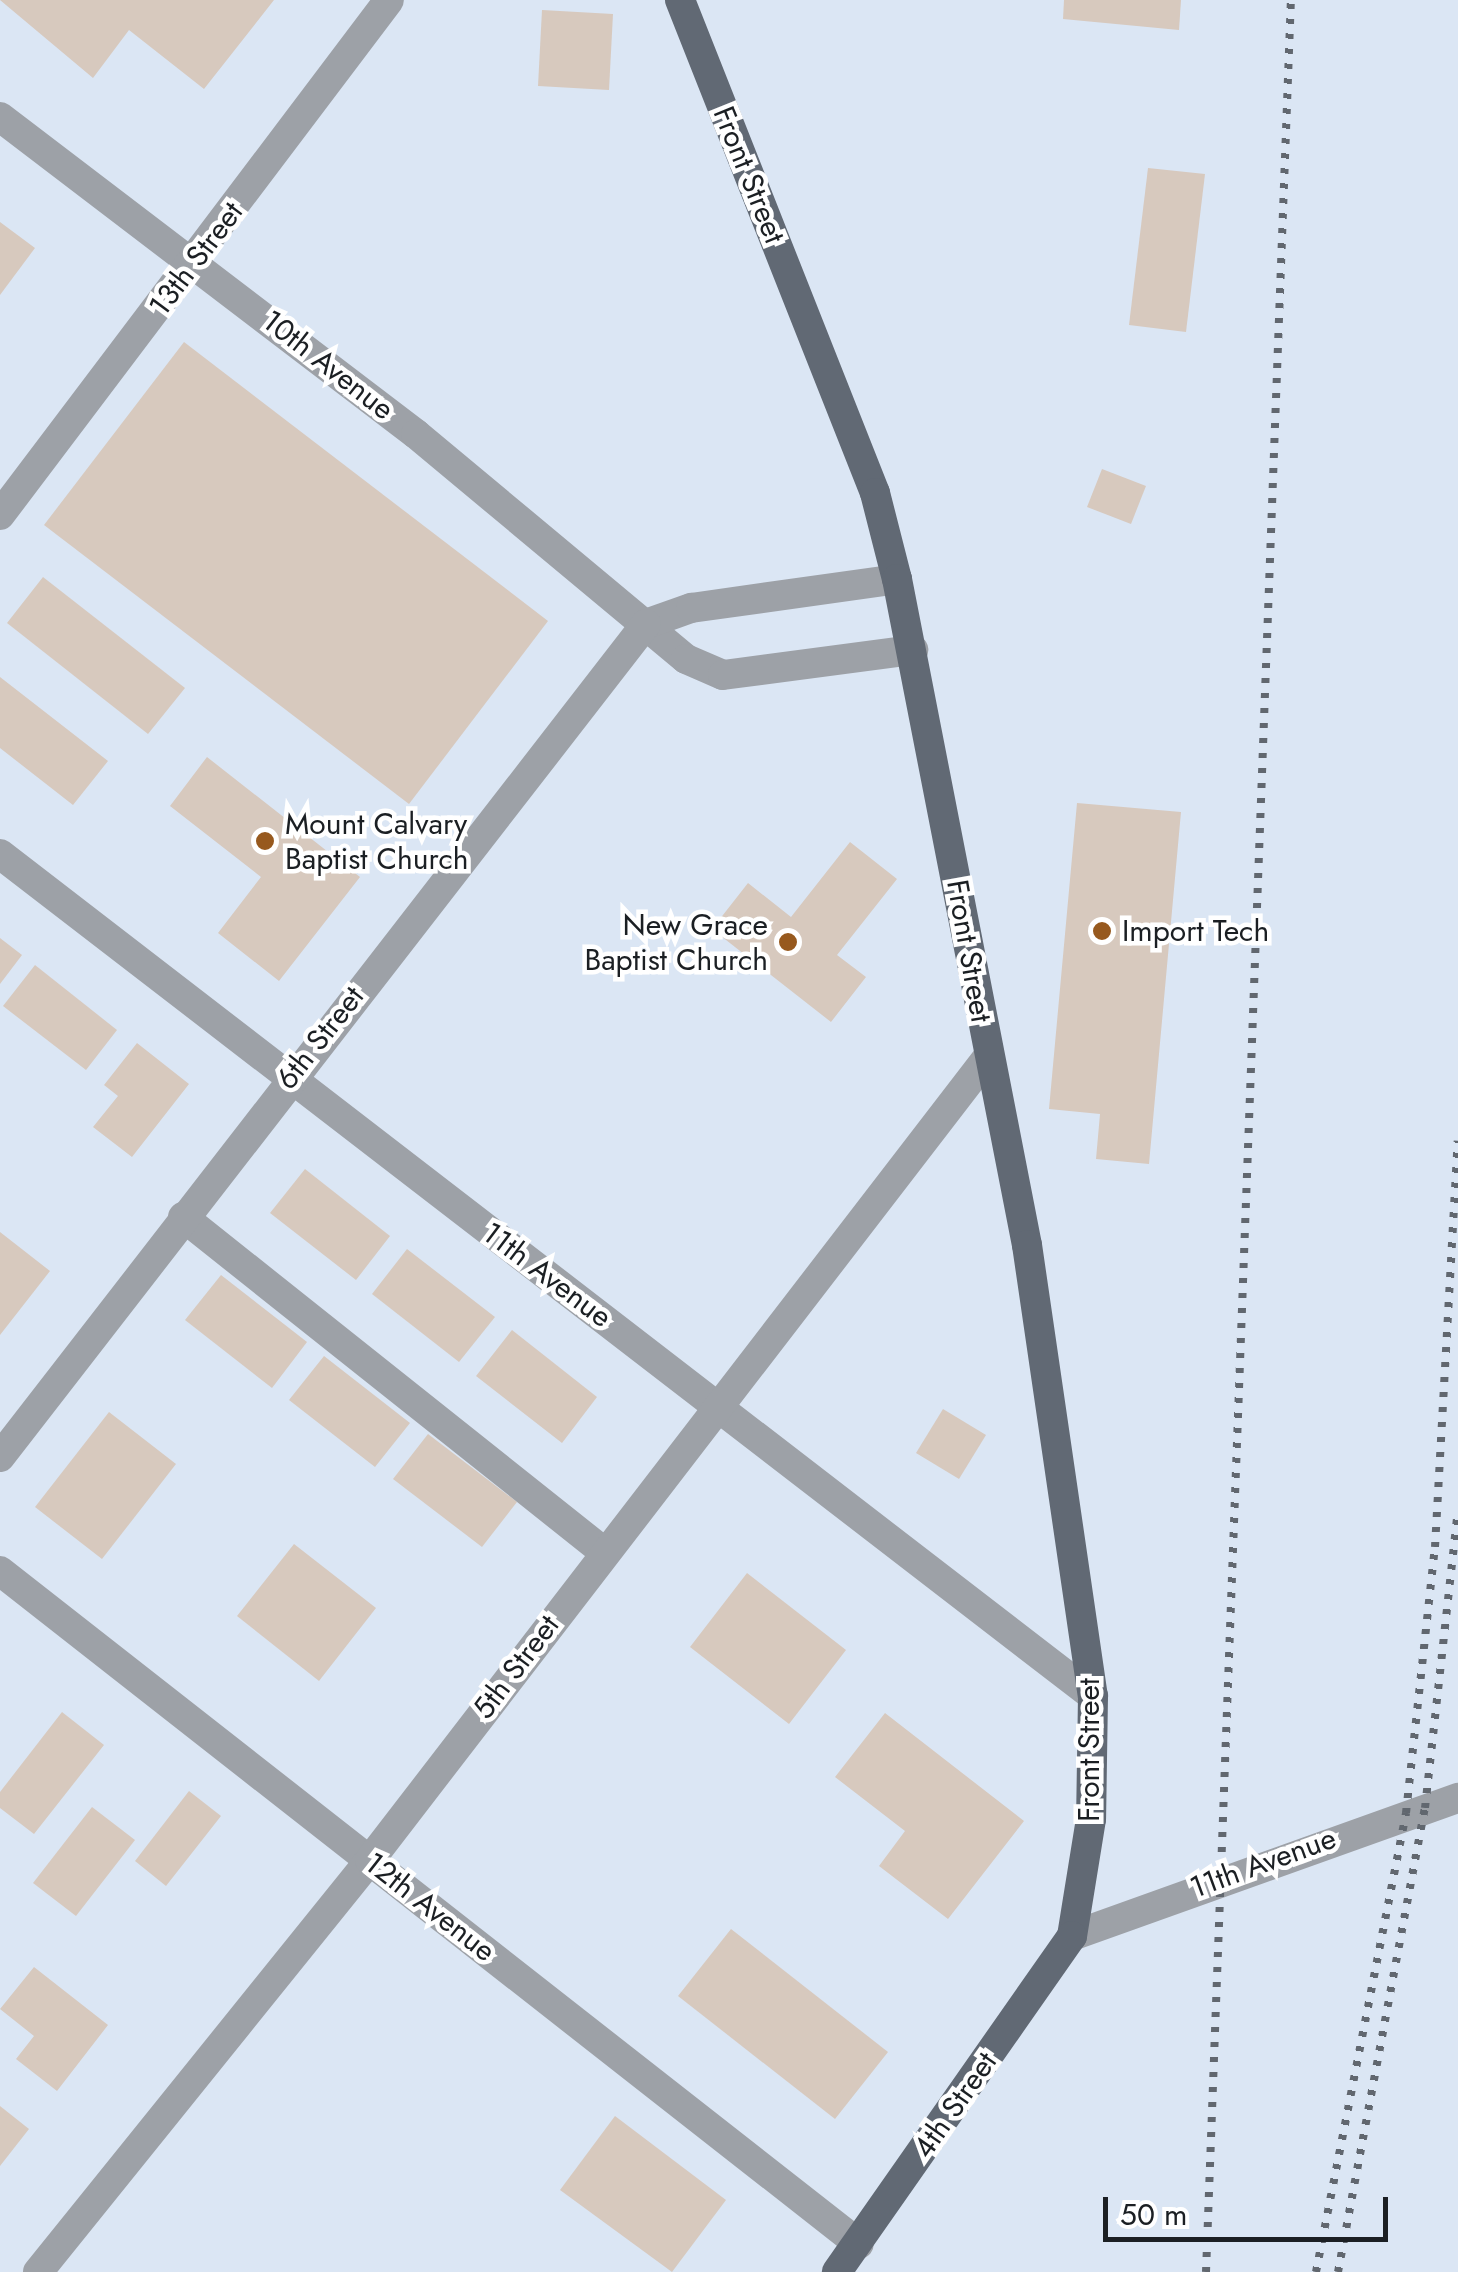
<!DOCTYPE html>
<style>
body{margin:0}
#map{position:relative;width:1458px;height:2272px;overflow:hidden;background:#dbe6f4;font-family:Jost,sans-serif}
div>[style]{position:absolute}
.building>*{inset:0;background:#d7c9be}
.minor>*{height:30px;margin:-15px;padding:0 15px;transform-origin:15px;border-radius:15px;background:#9da1a7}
.major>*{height:30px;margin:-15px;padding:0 15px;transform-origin:15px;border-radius:15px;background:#616974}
.rail>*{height:8px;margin-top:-4px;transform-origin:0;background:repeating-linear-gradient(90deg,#61676f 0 5px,transparent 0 15px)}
.dots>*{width:28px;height:28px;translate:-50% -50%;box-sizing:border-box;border:5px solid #fff;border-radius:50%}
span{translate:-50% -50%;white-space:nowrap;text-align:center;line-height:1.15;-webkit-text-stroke:9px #fff;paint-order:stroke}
.street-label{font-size:30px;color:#1b1f23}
.poi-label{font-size:30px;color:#1b1f23}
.left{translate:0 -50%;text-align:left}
.right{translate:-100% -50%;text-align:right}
.scale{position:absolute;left:1103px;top:2197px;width:285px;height:45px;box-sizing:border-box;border:5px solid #1b1f23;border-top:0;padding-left:12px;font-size:30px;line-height:35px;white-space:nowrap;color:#1b1f23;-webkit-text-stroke:8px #fff;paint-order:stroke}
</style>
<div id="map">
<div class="building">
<i style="clip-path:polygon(0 0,274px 0,204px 89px,129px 30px,93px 78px)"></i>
<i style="clip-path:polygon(1064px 0,1181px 0,1179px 30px,1063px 19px)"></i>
<i style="clip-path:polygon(542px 10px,613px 14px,609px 90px,538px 86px)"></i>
<i style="clip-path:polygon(1148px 168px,1205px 174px,1186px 332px,1129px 325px)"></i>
<i style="clip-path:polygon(0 222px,35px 248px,0 295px)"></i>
<i style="clip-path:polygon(184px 342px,548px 621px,409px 804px,44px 525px)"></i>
<i style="clip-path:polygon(1102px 469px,1146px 486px,1131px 524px,1087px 507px)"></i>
<i style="clip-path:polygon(43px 577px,185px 688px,148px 734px,7px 623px)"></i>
<i style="clip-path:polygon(0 677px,108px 761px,73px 805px,0 748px)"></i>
<i style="clip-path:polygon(207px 757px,360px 877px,279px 981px,218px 933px,261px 877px,170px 806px)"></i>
<i style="clip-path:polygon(1077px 803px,1181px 812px,1149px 1164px,1096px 1159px,1100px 1114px,1049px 1109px)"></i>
<i style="clip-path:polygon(850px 842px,897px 879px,837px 955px,866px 977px,831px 1022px,712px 929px,748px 883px,791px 917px)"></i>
<i style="clip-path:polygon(0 938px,22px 955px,0 984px)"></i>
<i style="clip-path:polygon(35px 965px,117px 1030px,86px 1070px,3px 1006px)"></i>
<i style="clip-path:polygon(137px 1043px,189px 1084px,132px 1157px,93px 1127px,118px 1096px,104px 1085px)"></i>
<i style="clip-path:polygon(305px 1169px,390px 1236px,356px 1280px,270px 1213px)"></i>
<i style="clip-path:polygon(0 1232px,50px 1271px,0 1335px)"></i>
<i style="clip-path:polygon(407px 1249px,495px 1317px,459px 1362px,372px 1294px)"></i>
<i style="clip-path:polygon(221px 1275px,307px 1342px,272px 1388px,185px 1320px)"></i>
<i style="clip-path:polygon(512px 1330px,597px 1397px,562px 1443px,476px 1376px)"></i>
<i style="clip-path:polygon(324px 1356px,410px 1423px,375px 1467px,289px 1400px)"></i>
<i style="clip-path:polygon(943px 1409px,986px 1435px,959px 1479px,916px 1453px)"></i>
<i style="clip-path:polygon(109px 1412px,176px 1464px,102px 1559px,35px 1507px)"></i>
<i style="clip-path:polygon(428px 1434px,517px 1502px,482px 1547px,393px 1479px)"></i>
<i style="clip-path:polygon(294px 1544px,376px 1608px,319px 1681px,237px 1616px)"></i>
<i style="clip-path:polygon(747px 1573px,846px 1650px,789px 1724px,690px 1647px)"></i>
<i style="clip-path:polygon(62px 1712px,104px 1745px,34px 1834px,0 1808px,0 1792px)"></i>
<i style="clip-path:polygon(885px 1713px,1024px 1821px,948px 1919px,879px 1866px,905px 1831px,835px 1777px)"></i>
<i style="clip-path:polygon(189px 1791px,221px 1816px,166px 1886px,135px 1861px)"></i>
<i style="clip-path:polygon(92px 1807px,135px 1840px,76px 1916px,33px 1883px)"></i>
<i style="clip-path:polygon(731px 1929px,888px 2052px,835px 2119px,678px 1996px)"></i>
<i style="clip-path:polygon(34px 1967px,108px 2025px,57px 2091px,16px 2059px,34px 2036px,0 2009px)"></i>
<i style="clip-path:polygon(0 2106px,29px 2129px,0 2166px)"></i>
<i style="clip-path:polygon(615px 2116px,726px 2200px,672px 2272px,560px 2190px)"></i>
</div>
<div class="minor">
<i style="left:0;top:117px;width:523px;rotate:37.31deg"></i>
<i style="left:416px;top:434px;width:351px;rotate:39.8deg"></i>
<i style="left:686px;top:659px;width:40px;rotate:23.4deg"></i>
<i style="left:723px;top:675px;width:192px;rotate:-7.5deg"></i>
<i style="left:0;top:515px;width:645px;rotate:-52.93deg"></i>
<i style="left:646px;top:624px;width:48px;rotate:-19.6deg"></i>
<i style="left:691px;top:608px;width:208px;rotate:-8deg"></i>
<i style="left:0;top:854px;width:1380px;rotate:37.61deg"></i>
<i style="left:183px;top:1217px;width:538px;rotate:38.51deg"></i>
<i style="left:0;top:1457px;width:1054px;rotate:-52.21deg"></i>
<i style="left:0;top:1571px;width:1091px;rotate:38.08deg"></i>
<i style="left:1072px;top:1936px;width:410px;rotate:-19.7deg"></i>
<i style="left:38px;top:2272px;width:529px;rotate:-51.14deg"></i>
<i style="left:370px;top:1860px;width:1013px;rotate:-52.42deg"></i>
</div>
<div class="major">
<i style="left:680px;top:0;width:530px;rotate:68.42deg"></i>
<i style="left:875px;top:493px;width:89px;rotate:75.7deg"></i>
<i style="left:897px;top:579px;width:679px;rotate:78.96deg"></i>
<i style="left:1027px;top:1245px;width:456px;rotate:81.7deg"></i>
<i style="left:1093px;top:1696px;width:123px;rotate:90.9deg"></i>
<i style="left:1091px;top:1819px;width:119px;rotate:99.2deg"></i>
<i style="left:1072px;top:1936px;width:410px;rotate:125deg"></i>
</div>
<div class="rail">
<i style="left:1206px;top:2272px;width:2274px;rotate:-87.86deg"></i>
<i style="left:1316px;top:2272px;width:468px;rotate:-78.9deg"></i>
<i style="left:1406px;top:1813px;width:268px;rotate:-83.8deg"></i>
<i style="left:1435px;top:1547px;width:407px;rotate:-86.8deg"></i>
<i style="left:1338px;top:2272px;width:472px;rotate:-79.4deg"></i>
<i style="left:1425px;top:1808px;width:299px;rotate:-83.7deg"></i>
</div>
<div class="dots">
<i style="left:265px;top:841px;background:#97591e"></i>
<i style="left:1102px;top:931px;background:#97591e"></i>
<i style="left:788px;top:942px;background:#97591e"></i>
</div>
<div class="street-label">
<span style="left:749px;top:175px;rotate:68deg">Front Street</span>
<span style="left:196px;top:259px;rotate:-53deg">13th Street</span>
<span style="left:328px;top:365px;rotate:38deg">10th Avenue</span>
<span style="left:969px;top:951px;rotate:80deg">Front Street</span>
<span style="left:320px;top:1038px;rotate:-52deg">6th Street</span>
<span style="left:547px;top:1275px;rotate:37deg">11th Avenue</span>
<span style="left:516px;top:1667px;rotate:-53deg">5th Street</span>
<span style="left:1089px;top:1750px;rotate:-90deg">Front Street</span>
<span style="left:1263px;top:1863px;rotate:-20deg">11th Avenue</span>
<span style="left:430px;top:1907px;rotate:38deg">12th Avenue</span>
<span style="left:955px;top:2105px;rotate:-55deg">4th Street</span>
</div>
<div class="poi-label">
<span class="left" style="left:285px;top:841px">Mount Calvary<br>Baptist Church</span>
<span class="right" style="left:768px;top:942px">New Grace<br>Baptist Church</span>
<span class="left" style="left:1122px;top:931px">Import Tech</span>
</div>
<div class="scale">50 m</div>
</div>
